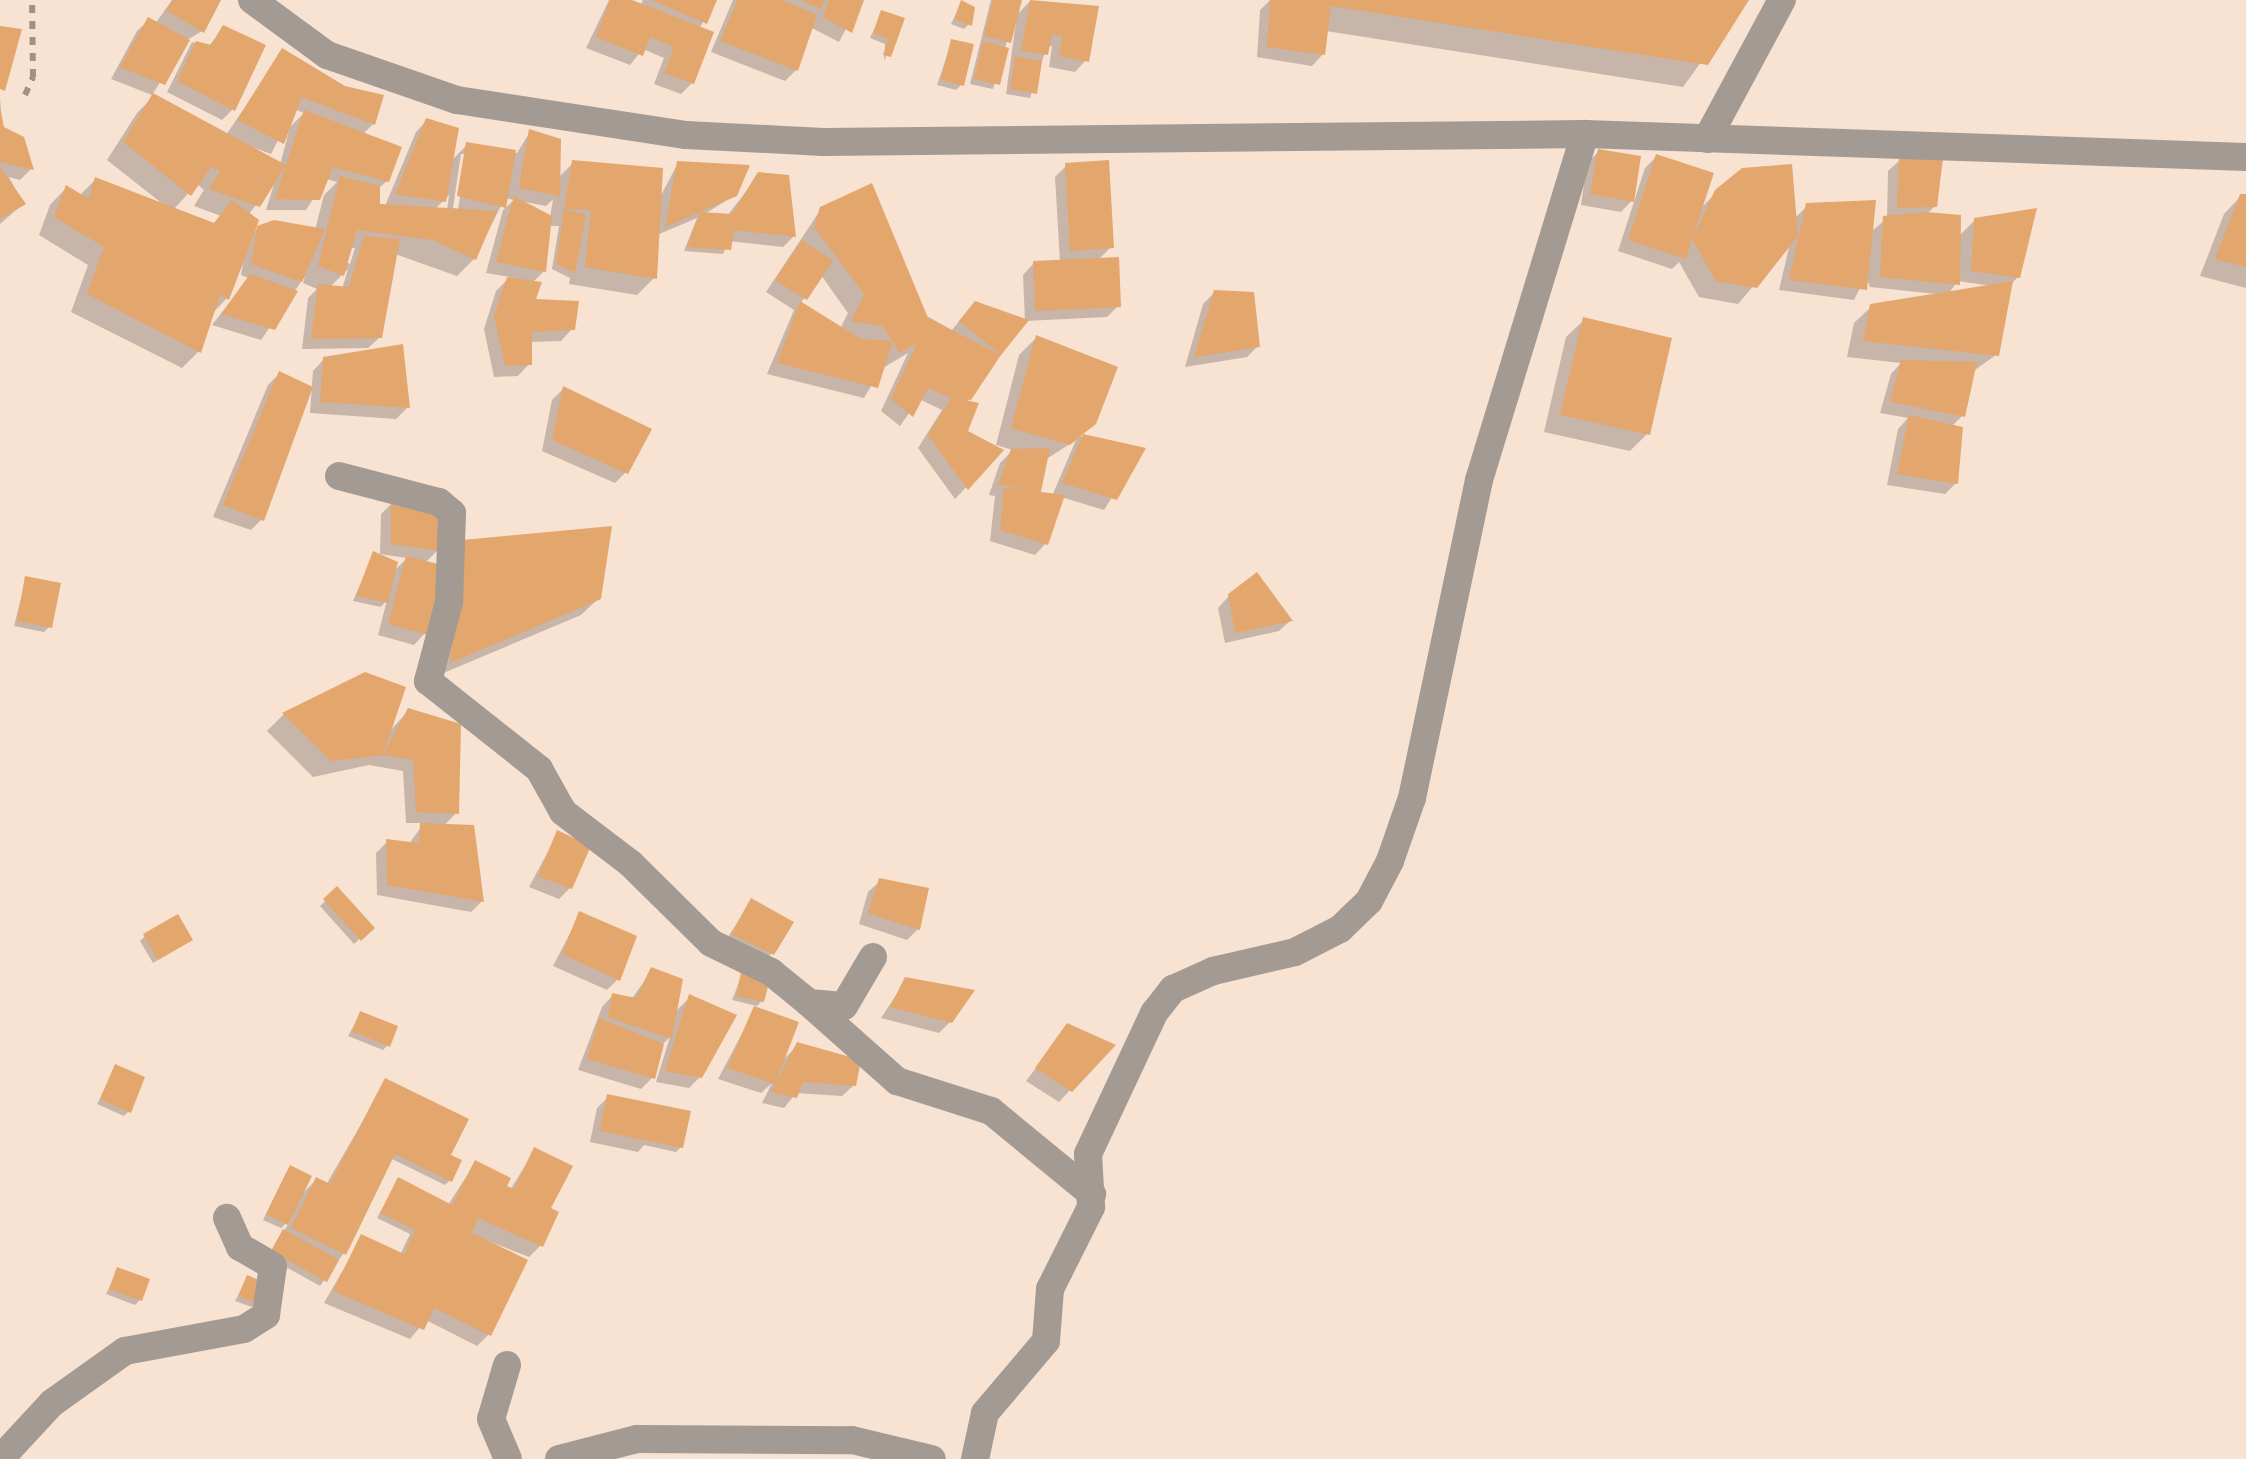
<!DOCTYPE html>
<style>
body{margin:0}
#map{position:relative;width:2246px;height:1459px;overflow:hidden;background:#f8e3d2;font-family:Raleway,sans-serif}
div>[style]{position:absolute}
.shadow>*{inset:0;background:#0003}
.building>*{inset:0;background:#e3a66d}
.path>*{height:6px;margin-top:-3px;transform-origin:0;background:repeating-linear-gradient(90deg,#a09184 0 8px,transparent 0 16px)}
.minor>*{height:28px;margin:-14px;padding:0 14px;transform-origin:14px;border-radius:14px;background:#a39a93}
span{translate:-50% -50%;white-space:nowrap;text-align:center;line-height:1.15;-webkit-text-stroke:9px #f8e3d2;paint-order:stroke}
</style>
<div id="map">
<div class="shadow">
<i style="clip-path:polygon(172px 0,218px 0,202px 31px,187px 40px,152px 95px,111px 79px,137px 31px,149px 20px,155px 24px)"></i>
<i style="clip-path:polygon(609px 0,640px 6px,643px 0,715px 0,699px 29px,692px 83px,681px 94px,654px 84px,664px 58px,643px 49px,630px 65px,586px 48px)"></i>
<i style="clip-path:polygon(733px 0,861px 0,839px 42px,810px 27px,796px 70px,785px 81px,711px 52px)"></i>
<i style="clip-path:polygon(991px 0,1019px 0,993px 89px,970px 84px)"></i>
<i style="clip-path:polygon(1031px 0,1086px 60px,1075px 72px,1049px 67px,1052px 46px,1047px 46px,1030px 98px,1006px 94px,1017px 15px)"></i>
<i style="clip-path:polygon(1270px 0,1746px 0,1683px 87px,1326px 31px,1323px 54px,1312px 66px,1257px 57px,1260px 10px)"></i>
<i style="clip-path:polygon(962px 2px,969px 24px,964px 29px,951px 24px)"></i>
<i style="clip-path:polygon(882px 12px,902px 19px,884px 61px,885px 44px,870px 38px)"></i>
<i style="clip-path:polygon(224px 28px,233px 109px,222px 120px,167px 92px,192px 42px,208px 47px)"></i>
<i style="clip-path:polygon(952px 41px,961px 85px,956px 90px,937px 85px)"></i>
<i style="clip-path:polygon(evenodd,283px 51px,373px 124px,362px 135px,387px 181px,378px 189px,377px 206px,385px 206px,416px 132px,427px 120px,451px 161px,467px 145px,517px 153px,530px 132px,558px 178px,573px 163px,659px 199px,678px 163px,735px 195px,703px 215px,727px 216px,759px 175px,794px 236px,783px 247px,729px 241px,723px 254px,684px 251px,697px 218px,657px 235px,654px 278px,637px 295px,569px 284px,570px 278px,552px 269px,559px 226px,548px 226px,544px 271px,532px 283px,532px 302px,572px 329px,561px 341px,530px 342px,529px 364px,518px 376px,494px 377px,484px 329px,496px 291px,510px 277px,486px 273px,503px 210px,514px 200px,505px 198px,474px 259px,457px 276px,395px 254px,380px 337px,368px 348px,302px 349px,308px 298px,317px 289px,303px 283px,305px 276px,261px 340px,212px 325px,249px 278px,241px 275px,243px 263px,227px 298px,211px 315px,199px 351px,182px 368px,71px 312px,88px 265px,39px 235px,50px 205px,66px 188px,79px 196px,95px 180px,164px 205px,107px 160px,137px 113px,154px 96px,226px 135px,283px 51px,294px 109px,304px 113px,290px 127px,280px 165px,236px 141px,271px 154px,294px 109px,283px 51px,461px 154px,467px 154px,458px 209px,453px 208px,461px 154px,283px 51px,326px 179px,337px 182px,324px 195px,315px 230px,258px 228px,250px 236px,248px 215px,275px 181px,266px 210px,306px 210px,326px 179px,283px 51px,197px 184px,204px 190px,194px 206px,221px 216px,212px 225px,173px 210px,197px 184px,283px 51px,449px 195px,447px 210px,435px 209px,449px 195px,283px 51px,553px 199px,550px 218px,520px 201px,546px 206px,553px 199px,283px 51px,349px 248px,355px 248px,350px 264px,346px 262px,349px 248px,283px 51px,348px 269px,342px 289px,329px 288px,348px 269px)"></i>
<i style="clip-path:polygon(0 97px,2px 129px,31px 169px,20px 180px,9px 177px,23px 204px,0 224px)"></i>
<i style="clip-path:polygon(1598px 152px,1634px 198px,1621px 212px,1581px 205px,1587px 163px)"></i>
<i style="clip-path:polygon(evenodd,1656px 157px,1699px 210px,1717px 192px,1794px 219px,1808px 205px,1871px 232px,1887px 218px,1888px 171px,1900px 160px,1935px 206px,1923px 218px,1958px 237px,1975px 220px,2018px 277px,2009px 286px,1996px 355px,1972px 372px,1962px 416px,1951px 427px,1956px 483px,1945px 494px,1887px 485px,1898px 429px,1908px 418px,1880px 413px,1891px 374px,1901px 363px,1847px 357px,1854px 323px,1872px 306px,1936px 294px,1870px 287px,1866px 276px,1854px 300px,1779px 290px,1790px 243px,1738px 304px,1699px 297px,1679px 262px,1672px 269px,1618px 251px,1645px 168px,1656px 157px,1958px 281px,1991px 286px,1948px 294px,1958px 281px)"></i>
<i style="clip-path:polygon(evenodd,1066px 166px,1111px 247px,1098px 260px,1118px 306px,1107px 317px,1025px 321px,966px 403px,965px 432px,1000px 451px,955px 499px,918px 448px,942px 410px,919px 399px,900px 426px,881px 411px,908px 353px,881px 369px,864px 398px,767px 374px,794px 310px,766px 292px,821px 209px,890px 240px,925px 315px,952px 330px,964px 315px,1025px 321px,1023px 275px,1034px 263px,1060px 262px,1055px 177px,1066px 166px,821px 275px,848px 313px,840px 329px,800px 304px,821px 275px)"></i>
<i style="clip-path:polygon(2241px 196px,2246px 197px,2246px 288px,2200px 276px,2224px 214px)"></i>
<i style="clip-path:polygon(1215px 292px,1258px 346px,1247px 357px,1185px 367px,1203px 304px)"></i>
<i style="clip-path:polygon(1584px 320px,1647px 434px,1630px 451px,1544px 432px,1566px 337px)"></i>
<i style="clip-path:polygon(evenodd,1036px 338px,1080px 436px,1142px 450px,1104px 510px,1061px 497px,1046px 543px,1035px 555px,990px 541px,995px 496px,989px 495px,1000px 463px,1013px 450px,996px 445px,1019px 355px,1036px 338px,1076px 440px,1052px 496px,1038px 494px,1045px 460px,1076px 440px)"></i>
<i style="clip-path:polygon(324px 359px,407px 408px,396px 419px,310px 413px,313px 371px)"></i>
<i style="clip-path:polygon(279px 374px,262px 519px,251px 530px,213px 517px,268px 385px)"></i>
<i style="clip-path:polygon(563px 389px,626px 472px,615px 483px,542px 451px,552px 400px)"></i>
<i style="clip-path:polygon(392px 503px,438px 550px,425px 563px,425px 633px,414px 645px,378px 635px,387px 600px,381px 607px,353px 601px,373px 554px,393px 572px,407px 558px,380px 554px,381px 514px)"></i>
<i style="clip-path:polygon(447px 560px,599px 598px,581px 615px,434px 677px)"></i>
<i style="clip-path:polygon(26px 579px,49px 627px,44px 632px,14px 626px)"></i>
<i style="clip-path:polygon(1229px 596px,1290px 621px,1279px 631px,1225px 643px,1218px 608px)"></i>
<i style="clip-path:polygon(365px 675px,388px 733px,409px 710px,456px 813px,443px 827px,482px 901px,471px 912px,377px 895px,376px 853px,387px 842px,409px 844px,424px 823px,406px 823px,403px 771px,369px 765px,313px 777px,267px 731px,283px 715px)"></i>
<i style="clip-path:polygon(558px 833px,570px 888px,559px 899px,529px 887px)"></i>
<i style="clip-path:polygon(880px 881px,918px 929px,907px 940px,859px 924px,868px 892px)"></i>
<i style="clip-path:polygon(337px 890px,371px 928px,354px 944px,320px 906px)"></i>
<i style="clip-path:polygon(751px 902px,772px 953px,761px 964px,722px 946px)"></i>
<i style="clip-path:polygon(580px 914px,618px 979px,607px 990px,553px 966px)"></i>
<i style="clip-path:polygon(145px 936px,185px 944px,153px 963px,140px 941px)"></i>
<i style="clip-path:polygon(652px 970px,674px 1013px,690px 997px,700px 1077px,689px 1088px,656px 1082px,670px 1037px,661px 1046px,654px 1076px,641px 1089px,578px 1070px,602px 1007px,613px 995px,631px 1000px)"></i>
<i style="clip-path:polygon(742px 975px,762px 1001px,757px 1006px,732px 1000px)"></i>
<i style="clip-path:polygon(906px 980px,951px 1021px,939px 1033px,881px 1018px)"></i>
<i style="clip-path:polygon(755px 1009px,780px 1063px,798px 1045px,854px 1085px,842px 1096px,796px 1093px,784px 1108px,762px 1103px,772px 1083px,761px 1093px,718px 1079px)"></i>
<i style="clip-path:polygon(360px 1014px,388px 1045px,383px 1050px,348px 1036px)"></i>
<i style="clip-path:polygon(1068px 1026px,1111px 1046px,1059px 1102px,1026px 1081px)"></i>
<i style="clip-path:polygon(116px 1067px,129px 1111px,124px 1116px,97px 1104px)"></i>
<i style="clip-path:polygon(386px 1081px,449px 1154px,450px 1180px,445px 1185px,390px 1158px,344px 1253px,320px 1286px,268px 1257px,292px 1218px,281px 1228px,263px 1220px,286px 1173px,299px 1197px,316px 1180px,326px 1185px)"></i>
<i style="clip-path:polygon(608px 1097px,681px 1147px,676px 1152px,644px 1145px,638px 1152px,590px 1142px,597px 1108px)"></i>
<i style="clip-path:polygon(535px 1150px,548px 1209px,541px 1245px,529px 1257px,470px 1234px,489px 1334px,477px 1346px,426px 1320px,410px 1339px,324px 1303px,362px 1237px,400px 1255px,410px 1234px,377px 1218px,398px 1180px,448px 1205px,475px 1163px,510px 1190px)"></i>
<i style="clip-path:polygon(118px 1270px,140px 1300px,135px 1305px,106px 1294px)"></i>
<i style="clip-path:polygon(248px 1278px,257px 1303px,252px 1307px,235px 1301px)"></i>
</div>
<div class="building">
<i style="clip-path:polygon(173px 0,221px 0,204px 33px,166px 10px)"></i>
<i style="clip-path:polygon(610px 0,632px 0,714px 32px,694px 84px,664px 73px,674px 47px,650px 37px,643px 56px,596px 37px)"></i>
<i style="clip-path:polygon(652px 0,717px 0,707px 24px)"></i>
<i style="clip-path:polygon(738px 0,782px 0,817px 15px,798px 71px,720px 41px)"></i>
<i style="clip-path:polygon(801px 0,825px 0,821px 9px)"></i>
<i style="clip-path:polygon(829px 0,864px 0,852px 33px,823px 17px)"></i>
<i style="clip-path:polygon(961px 0,975px 7px,972px 26px,954px 19px)"></i>
<i style="clip-path:polygon(993px 0,1022px 0,1011px 43px,984px 36px)"></i>
<i style="clip-path:polygon(1030px 0,1099px 6px,1089px 62px,1059px 56px,1062px 36px,1052px 34px,1048px 55px,1021px 51px)"></i>
<i style="clip-path:polygon(1270px 0,1749px 0,1708px 65px,1331px 6px,1325px 55px,1267px 47px)"></i>
<i style="clip-path:polygon(881px 10px,905px 18px,891px 57px,883px 55px,889px 39px,873px 33px)"></i>
<i style="clip-path:polygon(148px 17px,190px 40px,165px 85px,120px 67px)"></i>
<i style="clip-path:polygon(223px 25px,266px 45px,235px 111px,177px 81px,196px 41px,211px 45px)"></i>
<i style="clip-path:polygon(0 26px,22px 29px,5px 91px,0 89px)"></i>
<i style="clip-path:polygon(951px 39px,974px 44px,964px 86px,941px 80px)"></i>
<i style="clip-path:polygon(983px 41px,1009px 48px,1000px 85px,974px 79px)"></i>
<i style="clip-path:polygon(282px 48px,345px 86px,384px 95px,375px 125px,302px 97px,284px 144px,237px 120px)"></i>
<i style="clip-path:polygon(1015px 56px,1042px 61px,1037px 94px,1010px 89px)"></i>
<i style="clip-path:polygon(153px 93px,286px 165px,260px 207px,209px 189px,220px 172px,212px 166px,191px 196px,123px 142px)"></i>
<i style="clip-path:polygon(0 107px,4px 127px,24px 137px,34px 170px,0 162px)"></i>
<i style="clip-path:polygon(304px 110px,402px 147px,389px 182px,333px 167px,320px 200px,275px 199px)"></i>
<i style="clip-path:polygon(426px 118px,459px 128px,446px 202px,395px 194px)"></i>
<i style="clip-path:polygon(529px 129px,561px 139px,560px 196px,519px 188px)"></i>
<i style="clip-path:polygon(466px 142px,516px 150px,506px 208px,457px 196px)"></i>
<i style="clip-path:polygon(1598px 149px,1641px 156px,1634px 202px,1590px 194px)"></i>
<i style="clip-path:polygon(1656px 154px,1714px 173px,1692px 239px,1715px 190px,1742px 168px,1792px 164px,1798px 236px,1757px 288px,1716px 281px,1692px 239px,1686px 259px,1628px 240px)"></i>
<i style="clip-path:polygon(1899px 157px,1943px 158px,1937px 207px,1897px 208px)"></i>
<i style="clip-path:polygon(572px 160px,663px 168px,657px 279px,585px 267px,591px 210px,564px 209px,586px 215px,575px 273px,556px 264px,564px 209px)"></i>
<i style="clip-path:polygon(1109px 160px,1114px 248px,1070px 251px,1065px 163px)"></i>
<i style="clip-path:polygon(677px 161px,750px 165px,737px 196px,665px 227px)"></i>
<i style="clip-path:polygon(0 167px,26px 204px,0 219px)"></i>
<i style="clip-path:polygon(758px 172px,789px 175px,796px 237px,734px 230px,731px 250px,687px 247px,700px 212px,732px 214px)"></i>
<i style="clip-path:polygon(340px 176px,380px 186px,380px 204px,497px 211px,476px 260px,433px 240px,357px 230px,344px 276px,318px 266px)"></i>
<i style="clip-path:polygon(95px 177px,214px 223px,232px 200px,259px 220px,257px 226px,274px 220px,325px 229px,302px 282px,251px 264px,257px 226px,229px 300px,220px 295px,201px 353px,87px 294px,104px 247px,54px 217px,66px 185px,89px 199px)"></i>
<i style="clip-path:polygon(872px 183px,928px 318px,1001px 355px,971px 400px,961px 399px,979px 403px,968px 431px,1004px 450px,968px 490px,928px 435px,951px 398px,928px 388px,913px 417px,891px 399px,917px 343px,899px 353px,893px 341px,878px 388px,777px 363px,800px 301px,861px 339px,893px 341px,882px 326px,851px 321px,864px 294px,814px 227px,820px 207px)"></i>
<i style="clip-path:polygon(2240px 194px,2246px 194px,2246px 267px,2215px 259px)"></i>
<i style="clip-path:polygon(514px 196px,552px 216px,546px 272px,496px 262px)"></i>
<i style="clip-path:polygon(1876px 200px,1867px 290px,1789px 280px,1806px 203px)"></i>
<i style="clip-path:polygon(2037px 208px,2020px 278px,1971px 271px,1974px 218px)"></i>
<i style="clip-path:polygon(1926px 212px,1961px 215px,1960px 285px,1880px 277px,1883px 216px)"></i>
<i style="clip-path:polygon(364px 236px,400px 239px,382px 338px,311px 339px,318px 284px,349px 287px)"></i>
<i style="clip-path:polygon(802px 240px,833px 261px,807px 300px,775px 280px)"></i>
<i style="clip-path:polygon(1119px 257px,1121px 307px,1035px 311px,1033px 261px)"></i>
<i style="clip-path:polygon(250px 274px,298px 291px,275px 330px,221px 314px)"></i>
<i style="clip-path:polygon(507px 277px,542px 282px,536px 299px,579px 301px,575px 330px,532px 332px,532px 365px,505px 366px,494px 316px)"></i>
<i style="clip-path:polygon(2013px 281px,1999px 356px,1863px 341px,1870px 304px)"></i>
<i style="clip-path:polygon(1214px 290px,1254px 292px,1260px 347px,1194px 357px)"></i>
<i style="clip-path:polygon(975px 301px,1029px 320px,1001px 355px,959px 321px)"></i>
<i style="clip-path:polygon(1583px 317px,1672px 338px,1650px 435px,1560px 415px)"></i>
<i style="clip-path:polygon(1036px 335px,1118px 367px,1096px 424px,1083px 434px,1146px 448px,1117px 500px,1062px 483px,1083px 434px,1070px 445px,1011px 428px)"></i>
<i style="clip-path:polygon(403px 344px,410px 408px,320px 402px,323px 357px)"></i>
<i style="clip-path:polygon(1901px 360px,1977px 362px,1965px 417px,1890px 402px)"></i>
<i style="clip-path:polygon(279px 371px,313px 387px,264px 521px,223px 505px)"></i>
<i style="clip-path:polygon(563px 386px,652px 429px,628px 474px,552px 440px)"></i>
<i style="clip-path:polygon(1909px 415px,1963px 427px,1958px 484px,1897px 474px)"></i>
<i style="clip-path:polygon(1050px 448px,1041px 492px,1065px 495px,1048px 545px,1000px 530px,1004px 488px,1023px 489px,998px 485px,1011px 449px)"></i>
<i style="clip-path:polygon(391px 501px,442px 514px,441px 551px,391px 544px)"></i>
<i style="clip-path:polygon(612px 526px,601px 599px,450px 663px,463px 540px)"></i>
<i style="clip-path:polygon(373px 551px,398px 562px,388px 603px,356px 596px)"></i>
<i style="clip-path:polygon(406px 556px,446px 566px,428px 635px,388px 624px)"></i>
<i style="clip-path:polygon(1257px 572px,1293px 621px,1235px 633px,1228px 594px)"></i>
<i style="clip-path:polygon(25px 576px,61px 583px,52px 628px,17px 621px)"></i>
<i style="clip-path:polygon(365px 672px,406px 687px,383px 755px,408px 708px,461px 724px,459px 814px,416px 812px,413px 760px,383px 755px,331px 761px,282px 713px)"></i>
<i style="clip-path:polygon(420px 823px,474px 825px,484px 902px,387px 885px,386px 839px,419px 843px)"></i>
<i style="clip-path:polygon(557px 830px,591px 846px,572px 889px,538px 876px)"></i>
<i style="clip-path:polygon(879px 878px,929px 888px,920px 930px,868px 913px)"></i>
<i style="clip-path:polygon(337px 886px,375px 928px,361px 941px,323px 899px)"></i>
<i style="clip-path:polygon(751px 898px,794px 922px,774px 955px,731px 934px)"></i>
<i style="clip-path:polygon(579px 911px,637px 936px,620px 981px,562px 954px)"></i>
<i style="clip-path:polygon(178px 914px,193px 940px,158px 960px,143px 934px)"></i>
<i style="clip-path:polygon(651px 967px,683px 979px,672px 1039px,608px 1017px,612px 993px,636px 998px)"></i>
<i style="clip-path:polygon(741px 972px,770px 979px,764px 1002px,736px 996px)"></i>
<i style="clip-path:polygon(905px 977px,975px 990px,952px 1023px,890px 1007px)"></i>
<i style="clip-path:polygon(689px 994px,737px 1015px,702px 1078px,665px 1071px)"></i>
<i style="clip-path:polygon(754px 1006px,799px 1022px,775px 1084px,727px 1068px)"></i>
<i style="clip-path:polygon(360px 1011px,398px 1026px,390px 1047px,352px 1031px)"></i>
<i style="clip-path:polygon(599px 1018px,664px 1044px,655px 1079px,587px 1059px)"></i>
<i style="clip-path:polygon(1067px 1023px,1116px 1045px,1072px 1092px,1035px 1068px)"></i>
<i style="clip-path:polygon(797px 1042px,861px 1060px,856px 1086px,803px 1082px,797px 1098px,771px 1092px)"></i>
<i style="clip-path:polygon(115px 1064px,145px 1077px,131px 1113px,100px 1099px)"></i>
<i style="clip-path:polygon(385px 1078px,469px 1119px,451px 1155px,462px 1160px,452px 1182px,395px 1154px,346px 1255px,291px 1228px,316px 1177px,330px 1184px)"></i>
<i style="clip-path:polygon(607px 1094px,691px 1111px,683px 1148px,600px 1131px)"></i>
<i style="clip-path:polygon(534px 1147px,573px 1166px,551px 1208px,559px 1212px,543px 1247px,478px 1218px,472px 1233px,528px 1260px,491px 1336px,434px 1308px,424px 1330px,333px 1291px,361px 1234px,404px 1254px,415px 1230px,380px 1213px,398px 1177px,452px 1205px,475px 1160px,511px 1178px,507px 1186px,514px 1189px)"></i>
<i style="clip-path:polygon(290px 1165px,312px 1176px,288px 1225px,266px 1214px)"></i>
<i style="clip-path:polygon(283px 1229px,339px 1260px,327px 1282px,271px 1251px)"></i>
<i style="clip-path:polygon(117px 1267px,150px 1279px,142px 1301px,109px 1289px)"></i>
<i style="clip-path:polygon(247px 1275px,268px 1284px,259px 1304px,238px 1296px)"></i>
</div>
<div class="path">
<i style="left:25px;top:95px;width:20px;rotate:-66deg"></i>
<i style="left:33px;top:77px;width:77px;rotate:-90.7deg"></i>
</div>
<div class="minor">
<i style="left:252px;top:0;width:93px;rotate:36.3deg"></i>
<i style="left:327px;top:55px;width:138px;rotate:19.1deg"></i>
<i style="left:457px;top:100px;width:232px;rotate:8.7deg"></i>
<i style="left:686px;top:135px;width:137px;rotate:2.9deg"></i>
<i style="left:823px;top:142px;width:762px;rotate:-0.6deg"></i>
<i style="left:1585px;top:134px;width:661px;rotate:1.99deg"></i>
<i style="left:1707px;top:139px;width:158px;rotate:-61.7deg"></i>
<i style="left:339px;top:476px;width:103px;rotate:14.6deg"></i>
<i style="left:439px;top:502px;width:17px;rotate:40deg"></i>
<i style="left:452px;top:513px;width:89px;rotate:91.9deg"></i>
<i style="left:449px;top:602px;width:82px;rotate:104.9deg"></i>
<i style="left:428px;top:681px;width:142px;rotate:38.4deg"></i>
<i style="left:539px;top:769px;width:49px;rotate:60.8deg"></i>
<i style="left:563px;top:812px;width:86px;rotate:37.4deg"></i>
<i style="left:631px;top:864px;width:112px;rotate:44.6deg"></i>
<i style="left:711px;top:943px;width:67px;rotate:25.8deg"></i>
<i style="left:771px;top:972px;width:49px;rotate:39.2deg"></i>
<i style="left:809px;top:1003px;width:35px;rotate:5deg"></i>
<i style="left:844px;top:1006px;width:57px;rotate:-59.4deg"></i>
<i style="left:809px;top:1003px;width:118px;rotate:41.6deg"></i>
<i style="left:897px;top:1081px;width:99px;rotate:17.7deg"></i>
<i style="left:991px;top:1111px;width:131px;rotate:39.4deg"></i>
<i style="left:507px;top:1365px;width:56px;rotate:106.5deg"></i>
<i style="left:491px;top:1419px;width:43px;rotate:67deg"></i>
<i style="left:0;top:1459px;width:76px;rotate:-47.1deg"></i>
<i style="left:52px;top:1403px;width:90px;rotate:-35.5deg"></i>
<i style="left:125px;top:1351px;width:121px;rotate:-10.5deg"></i>
<i style="left:244px;top:1329px;width:26px;rotate:-32deg"></i>
<i style="left:266px;top:1315px;width:49px;rotate:-81.9deg"></i>
<i style="left:273px;top:1266px;width:38px;rotate:-150deg"></i>
<i style="left:240px;top:1247px;width:32px;rotate:-114deg"></i>
<i style="left:559px;top:1459px;width:81px;rotate:-14.4deg"></i>
<i style="left:637px;top:1439px;width:215px;rotate:0.3deg"></i>
<i style="left:852px;top:1440px;width:82px;rotate:13.4deg"></i>
<i style="left:975px;top:1459px;width:47px;rotate:-77.7deg"></i>
<i style="left:985px;top:1413px;width:94px;rotate:-49.7deg"></i>
<i style="left:1046px;top:1341px;width:52px;rotate:-85.6deg"></i>
<i style="left:1050px;top:1289px;width:92px;rotate:-63.4deg"></i>
<i style="left:1091px;top:1207px;width:53px;rotate:-93.2deg"></i>
<i style="left:1088px;top:1154px;width:156px;rotate:-64.9deg"></i>
<i style="left:1154px;top:1013px;width:31px;rotate:-52deg"></i>
<i style="left:1173px;top:989px;width:44px;rotate:-24.2deg"></i>
<i style="left:1213px;top:971px;width:84px;rotate:-13deg"></i>
<i style="left:1295px;top:952px;width:51px;rotate:-27.1deg"></i>
<i style="left:1340px;top:929px;width:40px;rotate:-44deg"></i>
<i style="left:1369px;top:901px;width:45px;rotate:-62.3deg"></i>
<i style="left:1390px;top:861px;width:67px;rotate:-70.8deg"></i>
<i style="left:1412px;top:798px;width:325px;rotate:-78.1deg"></i>
<i style="left:1479px;top:480px;width:362px;rotate:-73deg"></i>
</div>
</div>
